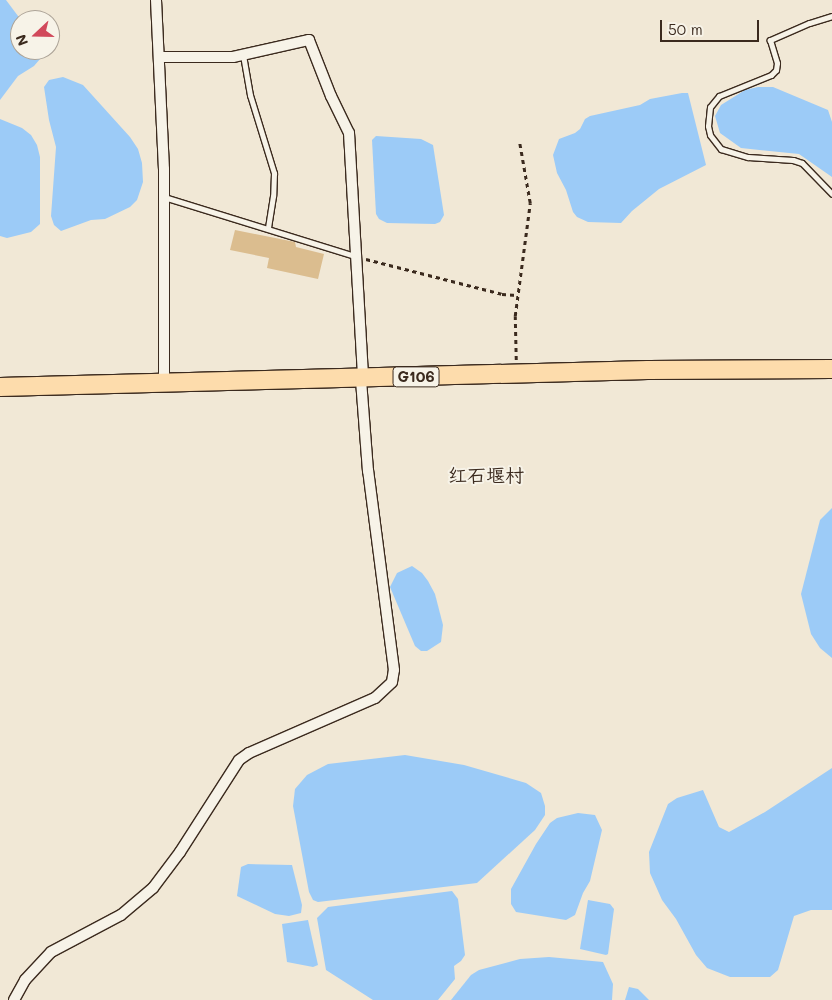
<!DOCTYPE html>
<meta charset="utf-8">
<style>
body{margin:0}
#map{position:relative;width:832px;height:1000px;overflow:hidden;background:#f1e8d6;font-family:Mali,"LXGW WenKai TC",sans-serif}
div>[style]{position:absolute}
.water>*{inset:0;background:#9ccbf7}
.building>*{inset:0;background:#dbbd8f}
.path>*{height:2.5px;margin-top:-1.25px;transform-origin:0;background:repeating-linear-gradient(90deg,#3b2a1e 0 4px,transparent 0 8px)}
.roads{filter:drop-shadow(1px 0 #3b2a1e) drop-shadow(-1px 0 #3b2a1e) drop-shadow(0 1px #3b2a1e) drop-shadow(0 -1px #3b2a1e)}
.service>*{height:5px;margin:-2.5px;padding:0 2.5px;transform-origin:2.5px;border-radius:2.5px;background:#f7f3e8}
.minor>*{height:10px;margin:-5px;padding:0 5px;transform-origin:5px;border-radius:5px;background:#f7f3e8}
.trunk>*{height:18px;margin:-9px;padding:0 9px;transform-origin:9px;border-radius:9px;background:#fddcac}
span{translate:-50% -50%;white-space:nowrap;text-align:center;line-height:1.15;-webkit-text-stroke:4px #f7f3e8;paint-order:stroke}
.shield-label span{padding:1px 4px;background:#f7f3e8;border:1px solid;border-radius:4px;-webkit-text-stroke-width:0}
.shield-label{font-size:15px;color:#3b2a1e;font-weight:700}
.quarter-label{font-size:19px;color:#3b2a1e}
.north{position:absolute;left:10px;top:10px;width:50px;height:50px;box-sizing:border-box;background:#f7f3e8;border:1px solid #aca397;border-radius:50%;rotate:249deg;font-size:14px;font-weight:700;line-height:20px;text-align:center;color:#3b2a1e}
.north::after{content:'';display:block;margin:auto;width:18px;height:22px;background:#d1495b;clip-path:polygon(50% 0,100% 100%,50% 72%,0 100%)}
.scale{position:absolute;left:660px;top:20px;width:99px;height:22px;box-sizing:border-box;border:2px solid #3b2a1e;border-top:0;padding-left:6px;font-size:15px;line-height:18px;white-space:nowrap;color:#3b2a1e;-webkit-text-stroke:4px #f7f3e8;paint-order:stroke}
</style>
<div id="map">
<div class="water">
<i style="clip-path:polygon(0 0,6px 0,21px 20px,20px 50px,39px 50px,40px 54px,40px 59px,34px 66px,18px 76px,0 100px)"></i>
<i style="clip-path:polygon(63px 77px,83px 85px,130px 137px,138px 149px,142px 163px,143px 182px,137px 200px,130px 207px,105px 219px,91px 220px,61px 231px,54px 225px,51px 216px,56px 147px,49px 120px,44px 87px,49px 80px)"></i>
<i style="clip-path:polygon(758px 87px,773px 87px,828px 110px,832px 122px,832px 177px,799px 154px,741px 148px,720px 133px,715px 116px,721px 105px,745px 90px)"></i>
<i style="clip-path:polygon(682px 93px,688px 93px,706px 165px,659px 189px,632px 211px,621px 223px,588px 222px,577px 217px,573px 212px,566px 190px,557px 173px,553px 155px,559px 139px,575px 133px,580px 129px,585px 119px,590px 116px,640px 105px,650px 99px)"></i>
<i style="clip-path:polygon(0 119px,22px 128px,31px 135px,37px 145px,40px 157px,40px 224px,31px 232px,7px 238px,0 236px)"></i>
<i style="clip-path:polygon(376px 136px,421px 139px,433px 145px,444px 215px,440px 222px,435px 224px,387px 223px,379px 219px,376px 214px,372px 140px)"></i>
<i style="clip-path:polygon(832px 508px,832px 658px,820px 648px,811px 634px,801px 594px,820px 520px)"></i>
<i style="clip-path:polygon(412px 566px,422px 573px,428px 581px,435px 594px,443px 625px,441px 642px,427px 651px,421px 651px,415px 646px,390px 587px,397px 573px)"></i>
<i style="clip-path:polygon(405px 755px,464px 765px,526px 783px,541px 793px,545px 806px,545px 815px,535px 830px,477px 883px,318px 902px,313px 900px,309px 892px,293px 806px,295px 789px,307px 775px,328px 764px)"></i>
<i style="clip-path:polygon(832px 768px,832px 910px,811px 910px,794px 916px,778px 970px,770px 977px,730px 977px,707px 968px,696px 955px,676px 919px,662px 900px,650px 873px,649px 852px,668px 804px,677px 798px,703px 790px,719px 827px,729px 832px,765px 812px)"></i>
<i style="clip-path:polygon(578px 813px,595px 815px,602px 830px,590px 881px,583px 893px,575px 915px,566px 920px,516px 912px,511px 904px,511px 889px,536px 844px,550px 823px,557px 818px)"></i>
<i style="clip-path:polygon(248px 864px,292px 865px,302px 905px,301px 913px,289px 916px,275px 914px,237px 896px,241px 867px)"></i>
<i style="clip-path:polygon(452px 891px,458px 899px,465px 955px,461px 961px,454px 966px,455px 979px,438px 1000px,373px 1000px,326px 970px,317px 918px,328px 907px)"></i>
<i style="clip-path:polygon(588px 900px,610px 904px,614px 909px,608px 954px,606px 955px,580px 949px)"></i>
<i style="clip-path:polygon(308px 920px,318px 965px,313px 967px,287px 962px,282px 924px)"></i>
<i style="clip-path:polygon(549px 957px,603px 962px,613px 984px,612px 1000px,451px 1000px,471px 975px,479px 970px,520px 959px)"></i>
<i style="clip-path:polygon(629px 987px,638px 989px,649px 1000px,625px 1000px)"></i>
</div>
<div class="building">
<i style="clip-path:polygon(235px 230px,295px 242px,296px 247px,324px 254px,318px 279px,267px 268px,269px 258px,230px 250px)"></i>
</div>
<div class="path">
<i style="left:366px;top:259px;width:140px;rotate:14.4deg"></i>
<i style="left:502px;top:294px;width:16px;rotate:4deg"></i>
<i style="left:516px;top:360px;width:44px;rotate:-91.3deg"></i>
<i style="left:515px;top:316px;width:114px;rotate:-82.4deg"></i>
<i style="left:530px;top:203px;width:64px;rotate:-99.9deg"></i>
</div>
<div class="roads">
<div class="service">
<i style="left:832px;top:16px;width:24px;rotate:163deg"></i>
<i style="left:809px;top:23px;width:43px;rotate:156.4deg"></i>
<i style="left:770px;top:40px;width:24px;rotate:73deg"></i>
<i style="left:777px;top:63px;width:7px;rotate:98deg"></i>
<i style="left:776px;top:70px;width:7px;rotate:135deg"></i>
<i style="left:771px;top:75px;width:56px;rotate:158deg"></i>
<i style="left:719px;top:96px;width:14px;rotate:129deg"></i>
<i style="left:710px;top:107px;width:19px;rotate:96deg"></i>
<i style="left:708px;top:126px;width:9px;rotate:77deg"></i>
<i style="left:710px;top:135px;width:18px;rotate:52deg"></i>
<i style="left:721px;top:149px;width:28px;rotate:17deg"></i>
<i style="left:748px;top:157px;width:45px;rotate:3.8deg"></i>
<i style="left:793px;top:160px;width:9px;rotate:18deg"></i>
<i style="left:802px;top:163px;width:43px;rotate:45.9deg"></i>
<i style="left:243px;top:55px;width:41px;rotate:80.1deg"></i>
<i style="left:250px;top:95px;width:82px;rotate:72.9deg"></i>
<i style="left:274px;top:173px;width:23px;rotate:92deg"></i>
<i style="left:273px;top:196px;width:33px;rotate:99deg"></i>
<i style="left:164px;top:197px;width:200px;rotate:17.2deg"></i>
</div>
<div class="minor">
<i style="left:156px;top:0;width:169px;rotate:87.3deg"></i>
<i style="left:164px;top:169px;width:215px;rotate:90deg"></i>
<i style="left:159px;top:57px;width:74px"></i>
<i style="left:233px;top:57px;width:78px;rotate:-12.6deg"></i>
<i style="left:309px;top:40px;width:60px;rotate:68.6deg"></i>
<i style="left:331px;top:96px;width:41px;rotate:64.1deg"></i>
<i style="left:349px;top:133px;width:246px;rotate:86.7deg"></i>
<i style="left:14px;top:1000px;width:23px;rotate:-61deg"></i>
<i style="left:25px;top:980px;width:38px;rotate:-47deg"></i>
<i style="left:51px;top:952px;width:79px;rotate:-27.9deg"></i>
<i style="left:121px;top:915px;width:42px;rotate:-40.2deg"></i>
<i style="left:153px;top:888px;width:45px;rotate:-53.1deg"></i>
<i style="left:180px;top:852px;width:109px;rotate:-57.3deg"></i>
<i style="left:239px;top:760px;width:12px;rotate:-35deg"></i>
<i style="left:249px;top:753px;width:137px;rotate:-23.6deg"></i>
<i style="left:375px;top:698px;width:23px;rotate:-43deg"></i>
<i style="left:392px;top:682px;width:12px;rotate:-81deg"></i>
<i style="left:394px;top:670px;width:201px;rotate:-97.4deg"></i>
<i style="left:368px;top:471px;width:92px;rotate:-94.4deg"></i>
</div>
<div class="trunk">
<i style="left:0;top:387px;width:648px;rotate:-1.5deg"></i>
<i style="left:648px;top:370px;width:184px;rotate:-0.3deg"></i>
</div>
</div>
<div class="shield-label">
<span style="left:416px;top:377px">G106</span>
</div>
<div class="quarter-label">
<span style="left:486px;top:475px">红石堰村</span>
</div>
<div class="north">N</div>
<div class="scale">50 m</div>
</div>
